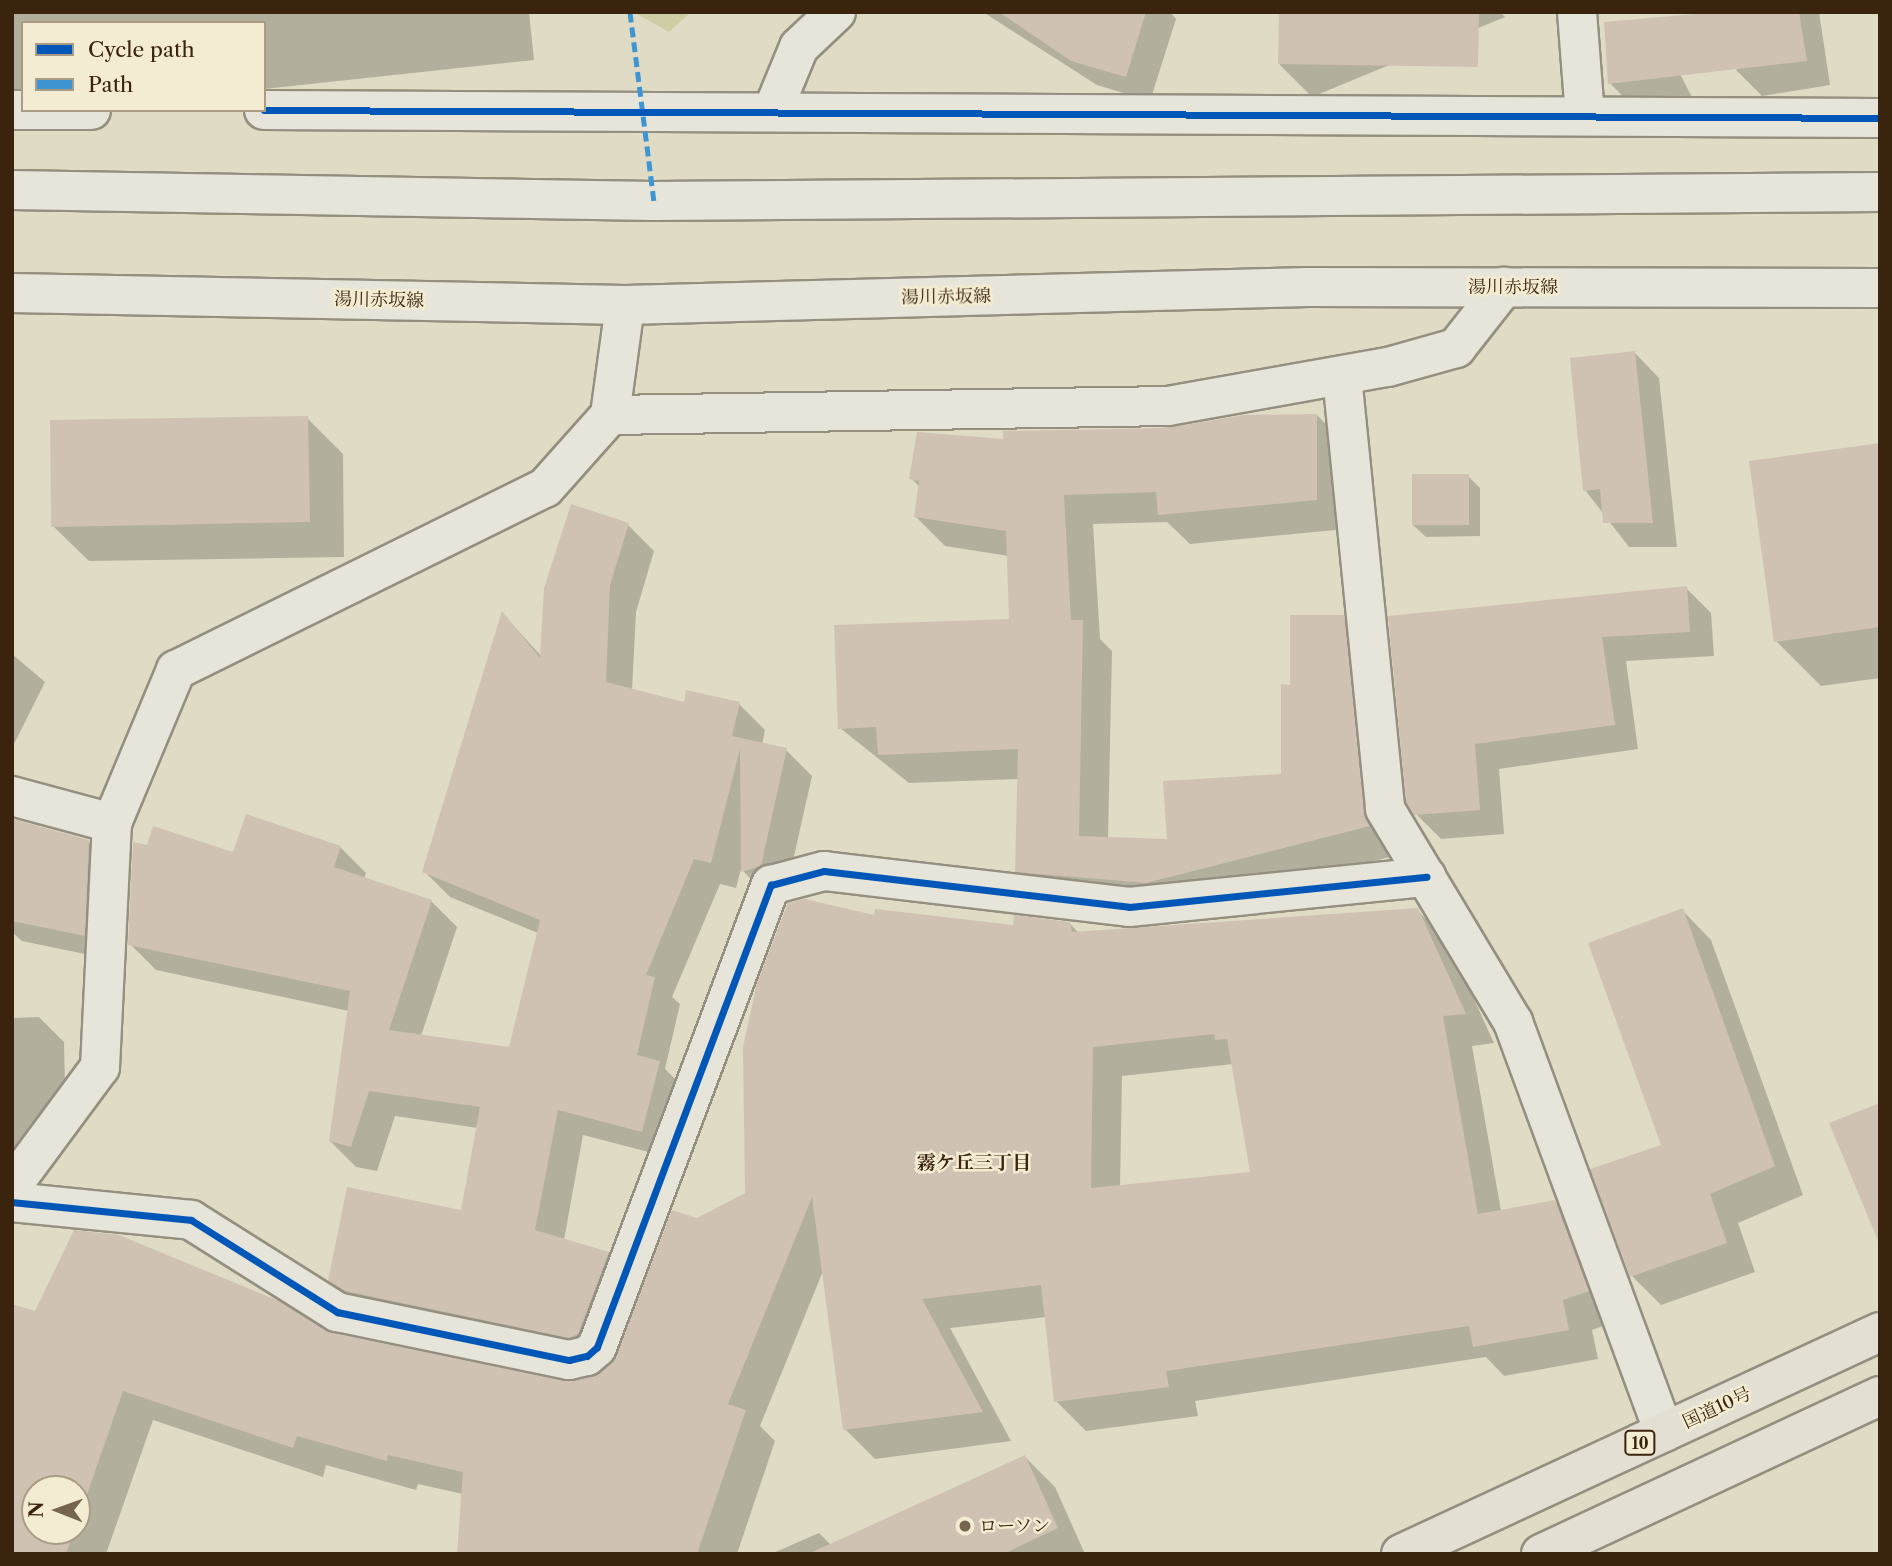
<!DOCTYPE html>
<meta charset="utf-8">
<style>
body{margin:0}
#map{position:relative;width:1892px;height:1566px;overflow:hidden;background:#e0dbc5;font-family:"Libre Caslon Text","Noto Serif JP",serif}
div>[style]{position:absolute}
.green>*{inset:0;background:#cecda5}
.shadow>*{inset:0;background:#0003}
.building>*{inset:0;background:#d0c2b3}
.roads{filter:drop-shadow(2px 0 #958f80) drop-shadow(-2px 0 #958f80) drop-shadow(0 2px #958f80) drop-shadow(0 -2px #958f80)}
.street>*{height:38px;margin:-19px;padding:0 19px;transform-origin:19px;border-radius:19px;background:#e7e4d9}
.secondary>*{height:38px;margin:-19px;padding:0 19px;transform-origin:19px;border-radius:19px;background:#e7e4d9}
.highway>*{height:38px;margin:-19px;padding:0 19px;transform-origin:19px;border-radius:19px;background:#e3dfd3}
.quiet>*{height:5px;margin-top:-2.5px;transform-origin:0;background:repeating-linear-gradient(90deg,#3e95d2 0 10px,transparent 0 15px)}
.cycleway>*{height:7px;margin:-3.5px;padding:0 3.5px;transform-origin:3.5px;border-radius:3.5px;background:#0057b8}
.dots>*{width:19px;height:19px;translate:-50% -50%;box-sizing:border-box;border:4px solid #f3ecd2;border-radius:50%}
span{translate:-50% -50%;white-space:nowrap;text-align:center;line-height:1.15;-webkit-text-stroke:5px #f3ecd2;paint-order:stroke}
.shield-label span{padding:2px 5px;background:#f3ecd2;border:2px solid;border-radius:5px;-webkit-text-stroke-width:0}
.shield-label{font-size:16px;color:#3b240e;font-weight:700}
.street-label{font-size:18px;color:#3b240e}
.poi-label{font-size:18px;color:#3b240e}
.left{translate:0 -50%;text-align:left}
.neighbourhood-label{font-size:19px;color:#3b240e;font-weight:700}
.frame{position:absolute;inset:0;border:14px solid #3b240e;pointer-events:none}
.legend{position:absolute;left:21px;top:21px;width:245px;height:91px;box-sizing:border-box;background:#f3ecd2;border:2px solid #a99c84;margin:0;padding:9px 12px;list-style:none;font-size:21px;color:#3b240e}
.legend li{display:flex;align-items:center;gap:14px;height:35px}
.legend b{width:35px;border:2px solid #a99c84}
.north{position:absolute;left:21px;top:1475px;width:70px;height:70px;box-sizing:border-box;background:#f3ecd2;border:2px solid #a99c84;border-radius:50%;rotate:271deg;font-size:19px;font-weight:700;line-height:28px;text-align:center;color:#3b240e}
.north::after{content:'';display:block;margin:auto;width:24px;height:32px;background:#75644e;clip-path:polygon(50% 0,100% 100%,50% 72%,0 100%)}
</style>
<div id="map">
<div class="green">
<i style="clip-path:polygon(633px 12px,691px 12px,669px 32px)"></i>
</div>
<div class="shadow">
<i style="clip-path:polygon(12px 12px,529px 12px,534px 60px,264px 89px,264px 23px,23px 23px,23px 110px,12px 117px)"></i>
<i style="clip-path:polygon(983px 12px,1170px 12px,1176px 19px,1150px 101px,1097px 85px)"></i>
<i style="clip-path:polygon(1281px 12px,1500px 12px,1505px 17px,1312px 97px,1280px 65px)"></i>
<i style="clip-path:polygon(1716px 12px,1819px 12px,1830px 85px,1762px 96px,1737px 71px)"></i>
<i style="clip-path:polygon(1665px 45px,1695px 103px,1634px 108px,1610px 83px)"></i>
<i style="clip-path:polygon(1635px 353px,1659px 378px,1677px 547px,1629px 547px,1585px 490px)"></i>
<i style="clip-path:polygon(1317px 415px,1346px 445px,1346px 529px,1190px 544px,1167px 522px,1093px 524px,1100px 639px,1112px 651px,1108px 839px,1169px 841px,1283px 775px,1292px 686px,1343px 617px,1373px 647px,1398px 855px,1160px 914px,1046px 900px,1017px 871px,1019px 779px,909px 783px,840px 728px,1011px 620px,1009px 556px,945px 546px,915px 516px,920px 487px,911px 478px,1005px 441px)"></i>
<i style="clip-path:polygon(307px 418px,343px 454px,344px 557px,89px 561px,53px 526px)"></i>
<i style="clip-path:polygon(1880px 445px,1880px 678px,1821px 686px,1776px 641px)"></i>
<i style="clip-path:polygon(1468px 476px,1480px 488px,1480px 536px,1426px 537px,1413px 525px)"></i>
<i style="clip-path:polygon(628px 525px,654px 551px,636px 612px,632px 690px,685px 704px,739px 704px,765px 730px,762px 745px,786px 750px,812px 776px,786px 892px,769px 897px,741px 869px,736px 888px,720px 884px,672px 997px,680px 1004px,665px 1069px,685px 1089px,668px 1157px,583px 1135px,564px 1240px,609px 1253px,634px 1279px,602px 1361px,356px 1306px,330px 1280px,462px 1212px,478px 1128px,395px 1116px,377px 1171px,356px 1167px,330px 1141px,349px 1011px,156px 970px,130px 944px,234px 854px,340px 847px,366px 873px,364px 879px,431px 901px,457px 927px,421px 1036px,510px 1049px,538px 933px,450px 897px,424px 871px,503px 614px,542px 657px)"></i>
<i style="clip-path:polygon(1686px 588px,1711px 613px,1714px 656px,1626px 661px,1638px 749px,1499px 769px,1504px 834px,1441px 839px,1416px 814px,1390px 617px)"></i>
<i style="clip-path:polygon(12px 654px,45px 682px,12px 748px)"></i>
<i style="clip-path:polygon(88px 841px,113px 866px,109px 959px,22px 941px,12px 932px,12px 842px)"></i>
<i style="clip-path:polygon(evenodd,1417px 910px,1447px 940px,1494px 1043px,1472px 1046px,1501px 1211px,1555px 1202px,1585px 1232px,1617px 1321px,1592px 1330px,1598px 1359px,1504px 1376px,1486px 1357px,1195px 1401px,1198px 1416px,1086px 1431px,1056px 1401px,1046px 1317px,950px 1328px,1011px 1441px,875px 1459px,845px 1429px,823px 1271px,760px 1426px,775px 1441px,737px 1554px,459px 1554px,463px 1494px,418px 1484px,416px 1490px,326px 1465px,323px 1477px,153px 1420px,106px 1554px,12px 1554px,35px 1314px,332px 1335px,565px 1383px,603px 1374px,697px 1220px,746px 1194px,876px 917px,1015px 927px,1070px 924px,1079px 933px,1417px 910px,1233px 1064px,1252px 1173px,1120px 1187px,1122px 1076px,1233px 1064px,1417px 910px,35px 1489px,77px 1489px,77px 1531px,35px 1531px,35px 1489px)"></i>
<i style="clip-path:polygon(1682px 910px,1711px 940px,1803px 1195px,1738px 1223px,1755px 1272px,1661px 1305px,1632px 1276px,1663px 1146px)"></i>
<i style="clip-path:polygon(39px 1017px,64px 1042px,66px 1134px,12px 1160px,12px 1018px)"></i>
<i style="clip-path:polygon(1025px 1457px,1055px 1487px,1085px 1554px,771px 1554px,819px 1533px,831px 1545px)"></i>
</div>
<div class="building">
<i style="clip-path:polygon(999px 12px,1146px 12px,1126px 77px,1071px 61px)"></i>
<i style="clip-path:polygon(1279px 12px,1479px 12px,1478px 67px,1278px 64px)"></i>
<i style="clip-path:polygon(1717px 12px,1799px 12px,1807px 61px,1608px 84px,1604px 22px)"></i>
<i style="clip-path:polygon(1635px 351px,1653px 523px,1603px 523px,1600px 489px,1583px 491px,1570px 358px)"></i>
<i style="clip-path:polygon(1317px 414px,1317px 500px,1158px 515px,1156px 492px,1064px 495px,1071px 620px,1083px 620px,1079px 836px,1167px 839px,1163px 781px,1281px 774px,1281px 684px,1290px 685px,1290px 615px,1344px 615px,1370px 826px,1146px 883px,1015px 872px,1018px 749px,878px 755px,876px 727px,838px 729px,834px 625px,1009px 619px,1006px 531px,914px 517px,919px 481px,909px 479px,917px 432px,1003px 439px,1003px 431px,1168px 428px,1244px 415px)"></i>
<i style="clip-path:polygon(308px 416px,310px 522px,51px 527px,50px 420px)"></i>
<i style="clip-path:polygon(1880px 443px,1880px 627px,1774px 642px,1749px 461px)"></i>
<i style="clip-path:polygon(1412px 474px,1469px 474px,1469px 525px,1412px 525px)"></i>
<i style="clip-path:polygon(571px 504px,629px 523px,610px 585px,606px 682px,684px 702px,686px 690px,740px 702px,732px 736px,787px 748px,761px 866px,741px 872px,740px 749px,711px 863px,694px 859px,646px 975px,655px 977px,637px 1055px,660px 1061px,642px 1132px,558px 1110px,535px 1230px,609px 1252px,578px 1334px,569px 1338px,345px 1291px,328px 1281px,347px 1187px,461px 1210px,480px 1107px,369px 1091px,351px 1147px,329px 1141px,350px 991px,128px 945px,133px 842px,147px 845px,153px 826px,233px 852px,246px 814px,341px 846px,334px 867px,432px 900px,389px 1030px,509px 1047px,540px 920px,422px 872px,502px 611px,540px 658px,544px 588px)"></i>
<i style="clip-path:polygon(1687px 586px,1690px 632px,1602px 637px,1615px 725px,1475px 744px,1480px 810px,1414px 815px,1406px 802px,1388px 616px)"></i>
<i style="clip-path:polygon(12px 819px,89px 840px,85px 936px,12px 921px)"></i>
<i style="clip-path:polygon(evenodd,805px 899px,874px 915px,875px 909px,1013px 925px,1014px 915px,1070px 922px,1072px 932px,1418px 908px,1466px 1014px,1443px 1016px,1478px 1214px,1555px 1200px,1589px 1291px,1563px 1300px,1569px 1330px,1473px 1347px,1469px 1326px,1166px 1371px,1169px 1387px,1054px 1402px,1041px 1285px,922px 1299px,983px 1412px,843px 1430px,812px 1197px,728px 1404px,746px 1410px,697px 1554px,457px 1554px,463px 1472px,388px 1455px,387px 1461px,297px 1436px,293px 1448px,123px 1391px,77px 1523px,77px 1489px,35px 1489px,35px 1531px,74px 1531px,66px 1554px,12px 1554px,12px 1304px,35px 1311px,74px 1230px,119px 1235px,279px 1301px,333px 1333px,565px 1381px,602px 1372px,617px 1355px,672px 1210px,697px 1218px,745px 1193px,743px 1047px,757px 983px,788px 903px,805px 899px,1214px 1034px,1215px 1040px,1227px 1039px,1250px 1172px,1091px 1188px,1093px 1047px,1214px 1034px)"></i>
<i style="clip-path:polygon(1683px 908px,1775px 1166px,1710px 1194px,1727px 1243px,1630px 1277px,1590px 1169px,1661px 1145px,1588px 943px)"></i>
<i style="clip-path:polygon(1880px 1103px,1880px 1243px,1879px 1243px,1829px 1123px)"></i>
<i style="clip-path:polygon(1025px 1455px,1058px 1528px,1003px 1554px,808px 1554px)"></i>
</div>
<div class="roads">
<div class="street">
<i style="left:1577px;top:12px;width:104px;rotate:85.6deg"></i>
<i style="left:12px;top:110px;width:79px"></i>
<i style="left:264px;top:110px;width:1616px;rotate:0.28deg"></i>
<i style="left:773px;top:110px;width:68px;rotate:-67.6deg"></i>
<i style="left:799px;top:47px;width:51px;rotate:-43.4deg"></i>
<i style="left:1342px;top:376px;width:435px;rotate:84.3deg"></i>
<i style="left:1385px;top:809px;width:249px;rotate:59deg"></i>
<i style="left:1513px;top:1022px;width:437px;rotate:69.8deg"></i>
<i style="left:610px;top:415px;width:558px;rotate:-0.92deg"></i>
<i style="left:1168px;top:406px;width:223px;rotate:-10.1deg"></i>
<i style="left:1388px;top:367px;width:71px;rotate:-15.6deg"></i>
<i style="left:1456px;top:348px;width:78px;rotate:-51.8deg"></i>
<i style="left:12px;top:796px;width:104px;rotate:15.1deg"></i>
<i style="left:12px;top:1186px;width:148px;rotate:-53.5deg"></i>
<i style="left:100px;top:1067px;width:244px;rotate:-87.2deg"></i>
<i style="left:112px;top:823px;width:166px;rotate:-67.3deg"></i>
<i style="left:176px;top:670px;width:411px;rotate:-26.3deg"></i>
<i style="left:545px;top:488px;width:98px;rotate:-48.3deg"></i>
<i style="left:610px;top:415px;width:111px;rotate:-82.2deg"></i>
<i style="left:12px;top:1202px;width:180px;rotate:5.7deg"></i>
<i style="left:191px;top:1220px;width:173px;rotate:32.2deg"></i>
<i style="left:337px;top:1312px;width:237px;rotate:11.7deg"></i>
<i style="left:569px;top:1360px;width:18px;rotate:-13deg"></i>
<i style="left:587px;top:1356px;width:13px;rotate:-42deg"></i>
<i style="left:597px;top:1347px;width:494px;rotate:-69.4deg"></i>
<i style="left:771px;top:885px;width:55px;rotate:-14.8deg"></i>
<i style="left:824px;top:871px;width:307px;rotate:6.7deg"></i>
<i style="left:1129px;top:907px;width:299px;rotate:-5.8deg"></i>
</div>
<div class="secondary">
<i style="left:12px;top:190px;width:642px;rotate:0.98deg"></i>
<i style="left:654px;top:201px;width:1226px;rotate:-0.42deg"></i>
<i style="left:12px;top:293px;width:613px;rotate:1.12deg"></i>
<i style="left:625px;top:305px;width:683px;rotate:-1.51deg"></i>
<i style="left:1308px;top:287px;width:572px;rotate:0.1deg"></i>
</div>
<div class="highway">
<i style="left:1401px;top:1554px;width:528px;rotate:-24.87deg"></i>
<i style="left:1541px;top:1554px;width:374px;rotate:-25deg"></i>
</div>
</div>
<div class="quiet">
<i style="left:630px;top:12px;width:191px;rotate:82.8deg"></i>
</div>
<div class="cycleway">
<i style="left:264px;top:110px;width:1616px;rotate:0.28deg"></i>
<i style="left:12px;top:1202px;width:180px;rotate:5.7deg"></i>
<i style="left:191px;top:1220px;width:173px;rotate:32.2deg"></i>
<i style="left:337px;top:1312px;width:237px;rotate:11.7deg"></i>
<i style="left:569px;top:1360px;width:18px;rotate:-13deg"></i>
<i style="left:587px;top:1356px;width:13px;rotate:-42deg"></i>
<i style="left:597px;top:1347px;width:494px;rotate:-69.4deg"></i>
<i style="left:771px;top:885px;width:55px;rotate:-14.8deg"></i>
<i style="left:824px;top:871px;width:307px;rotate:6.7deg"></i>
<i style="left:1129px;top:907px;width:299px;rotate:-5.8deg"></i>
</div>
<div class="dots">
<i style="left:965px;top:1526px;background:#75644e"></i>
</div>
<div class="shield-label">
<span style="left:1640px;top:1443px">10</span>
</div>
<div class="street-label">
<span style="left:1513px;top:287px">湯川赤坂線</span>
<span style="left:946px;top:297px;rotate:-1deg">湯川赤坂線</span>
<span style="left:379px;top:300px;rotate:1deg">湯川赤坂線</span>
<span style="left:1717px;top:1408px;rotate:-25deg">国道10号</span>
</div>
<div class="poi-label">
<span class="left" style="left:979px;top:1526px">ローソン</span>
</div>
<div class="neighbourhood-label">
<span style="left:974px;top:1163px">霧ケ丘三丁目</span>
</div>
<div class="frame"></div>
<ul class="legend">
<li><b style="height:9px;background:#0057b8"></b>Cycle path</li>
<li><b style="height:9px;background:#3e95d2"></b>Path</li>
</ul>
<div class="north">N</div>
</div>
